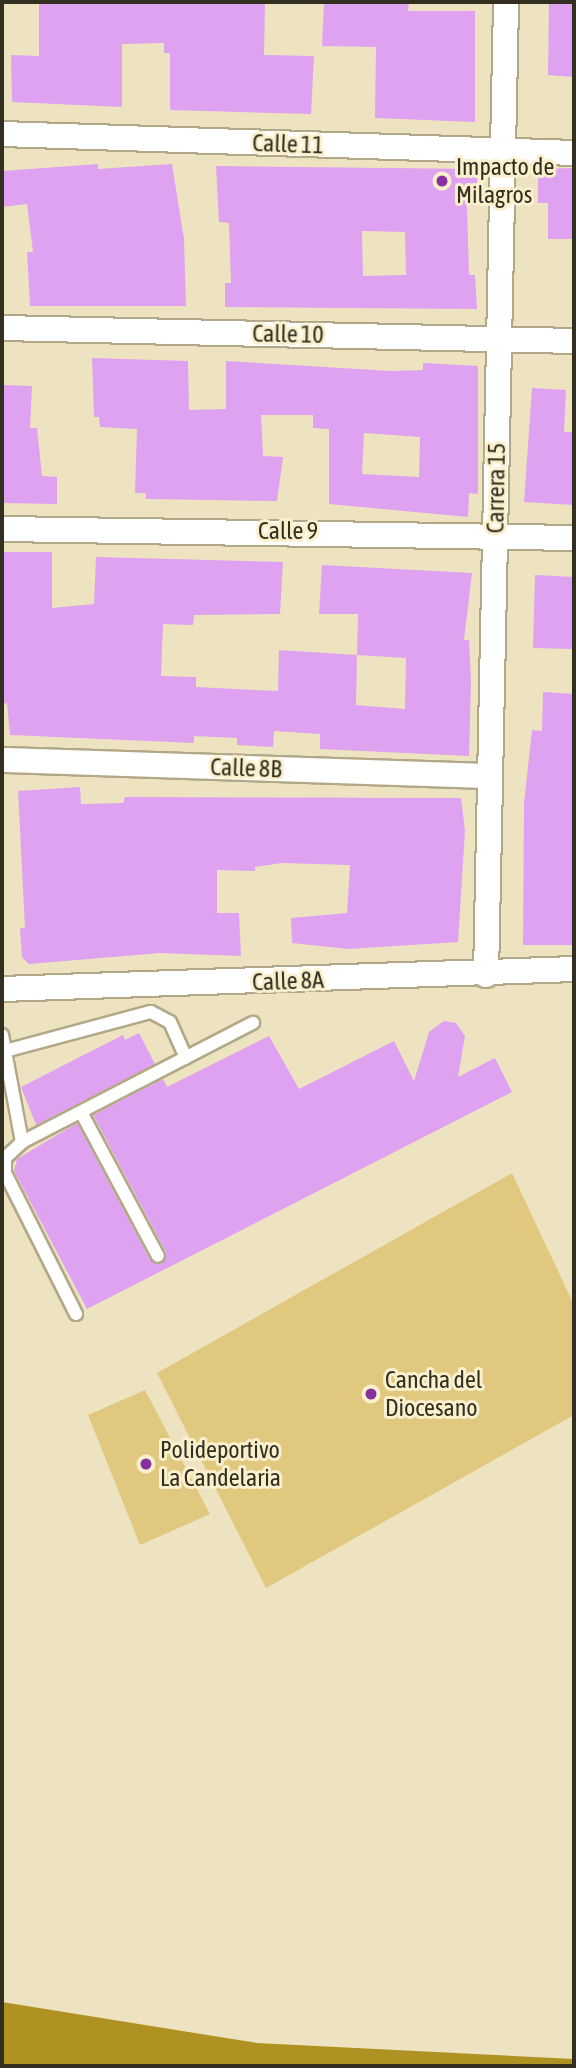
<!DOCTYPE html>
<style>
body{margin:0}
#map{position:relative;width:576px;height:2068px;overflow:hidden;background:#ede3c0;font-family:"Asap Condensed",sans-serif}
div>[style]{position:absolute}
.green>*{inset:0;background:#e0c97f}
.water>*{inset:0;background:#b09223}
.building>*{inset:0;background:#dfa2f1}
.roads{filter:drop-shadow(2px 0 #b2a887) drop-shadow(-2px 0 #b2a887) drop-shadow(0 2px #b2a887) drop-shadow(0 -2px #b2a887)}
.service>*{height:12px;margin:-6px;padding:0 6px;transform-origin:6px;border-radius:6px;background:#fff}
.minor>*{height:24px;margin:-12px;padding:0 12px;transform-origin:12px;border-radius:12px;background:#fff}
.dots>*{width:19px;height:19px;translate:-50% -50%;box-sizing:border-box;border:4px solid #fbf0cd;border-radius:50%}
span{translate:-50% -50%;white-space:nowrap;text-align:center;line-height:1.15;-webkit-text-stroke:6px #fbf0cd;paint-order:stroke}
.street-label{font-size:24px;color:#322e20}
.poi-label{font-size:24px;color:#322e20}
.left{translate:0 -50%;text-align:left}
.frame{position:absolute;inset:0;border:4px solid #322e20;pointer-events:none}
</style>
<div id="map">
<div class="green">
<i style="clip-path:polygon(512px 1173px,574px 1305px,574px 1415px,266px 1588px,157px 1373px)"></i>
<i style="clip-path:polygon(145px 1390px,210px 1514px,140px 1545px,88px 1415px)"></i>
</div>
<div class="water">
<i style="clip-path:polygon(2px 2002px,257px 2043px,574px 2059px,574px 2066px,2px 2066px)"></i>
</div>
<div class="building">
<i style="clip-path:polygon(39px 2px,265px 2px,264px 55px,314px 56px,311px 114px,170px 110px,170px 53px,164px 53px,164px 43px,122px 44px,122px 107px,12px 102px,11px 55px,39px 56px)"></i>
<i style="clip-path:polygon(324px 2px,409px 2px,408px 11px,475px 11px,475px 122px,375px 118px,376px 47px,322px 46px)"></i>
<i style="clip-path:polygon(549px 2px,574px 2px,574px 77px,548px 75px)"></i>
<i style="clip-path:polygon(98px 164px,98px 169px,172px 164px,184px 239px,186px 306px,30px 306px,27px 252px,33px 252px,27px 204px,2px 207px,2px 171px)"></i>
<i style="clip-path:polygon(evenodd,216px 166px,478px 169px,475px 206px,467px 206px,469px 275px,475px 275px,477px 309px,225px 307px,225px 283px,231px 283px,229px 223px,219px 222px,216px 166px,362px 231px,405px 232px,406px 275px,363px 276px,362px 231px)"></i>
<i style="clip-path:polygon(574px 168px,574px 239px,548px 239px,548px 203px,538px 203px,538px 169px)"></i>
<i style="clip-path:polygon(evenodd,92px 358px,188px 361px,189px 410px,226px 409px,226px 361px,392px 371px,423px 370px,423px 363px,478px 366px,478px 494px,469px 493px,468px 517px,329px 504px,329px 429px,313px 428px,313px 415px,261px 415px,263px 456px,283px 457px,277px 501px,146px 499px,146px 493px,135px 493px,137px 429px,100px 427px,99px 417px,94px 417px,92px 358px,364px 433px,420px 437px,419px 477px,362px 474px,364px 433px)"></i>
<i style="clip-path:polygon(2px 385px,32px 386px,30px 428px,37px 428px,42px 476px,57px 477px,57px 504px,2px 503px)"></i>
<i style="clip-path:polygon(532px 388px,566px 390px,564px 432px,574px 432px,574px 505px,524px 502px)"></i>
<i style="clip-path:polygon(evenodd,2px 552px,52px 552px,52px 608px,94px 604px,96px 557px,283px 562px,280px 614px,194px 615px,193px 625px,163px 624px,161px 676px,196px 677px,196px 687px,235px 689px,278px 691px,279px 650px,357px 655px,358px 614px,319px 614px,322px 565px,472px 573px,464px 640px,469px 640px,471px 681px,469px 756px,320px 749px,320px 734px,274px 731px,273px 747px,237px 745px,237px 738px,194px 736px,194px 743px,10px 735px,7px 703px,2px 704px,2px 552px,357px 655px,406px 658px,405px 709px,356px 705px,357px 655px)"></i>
<i style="clip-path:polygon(535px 575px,574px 577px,574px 649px,533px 648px)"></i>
<i style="clip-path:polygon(543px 692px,574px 694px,574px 945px,523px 945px,524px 803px,532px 730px,542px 731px)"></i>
<i style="clip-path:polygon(80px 787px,81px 804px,123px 803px,125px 797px,461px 798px,465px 831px,458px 942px,348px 949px,292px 943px,291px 918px,347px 913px,350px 865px,282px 863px,255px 867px,255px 871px,217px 870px,217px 913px,239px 913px,241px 956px,160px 953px,29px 964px,22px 957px,20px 928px,25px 928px,18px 791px)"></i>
<i style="clip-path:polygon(444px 1021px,456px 1023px,465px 1036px,458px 1077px,495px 1058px,512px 1092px,87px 1309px,14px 1171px,17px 1159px,77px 1123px,150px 1260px,161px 1264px,166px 1252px,93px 1115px,163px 1079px,167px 1087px,269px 1036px,299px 1089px,394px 1041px,414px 1081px,429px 1032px)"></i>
<i style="clip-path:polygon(139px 1033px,155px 1064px,36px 1125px,21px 1087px,123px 1035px,125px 1040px)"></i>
</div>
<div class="roads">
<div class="service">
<i style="left:2px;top:1035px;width:109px;rotate:79.4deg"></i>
<i style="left:5px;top:1051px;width:151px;rotate:-15deg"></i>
<i style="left:151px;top:1012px;width:21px;rotate:28deg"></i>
<i style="left:170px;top:1022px;width:39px;rotate:66deg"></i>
<i style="left:81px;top:1112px;width:163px;rotate:61.9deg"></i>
<i style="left:76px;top:1314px;width:158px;rotate:-116.7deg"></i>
<i style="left:5px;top:1173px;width:15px;rotate:-90deg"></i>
<i style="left:5px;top:1158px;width:23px;rotate:-43deg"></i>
<i style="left:22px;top:1142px;width:260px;rotate:-27.3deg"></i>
</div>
<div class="minor">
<i style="left:2px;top:134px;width:572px;rotate:1.9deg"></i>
<i style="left:2px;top:328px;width:572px;rotate:1.3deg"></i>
<i style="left:2px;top:529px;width:572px;rotate:0.9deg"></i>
<i style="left:2px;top:760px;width:488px;rotate:1.9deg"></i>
<i style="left:486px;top:975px;width:973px;rotate:-88.82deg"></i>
<i style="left:2px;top:989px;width:572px;rotate:-2deg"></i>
</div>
</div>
<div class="dots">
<i style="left:442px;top:181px;background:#87319f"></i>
<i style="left:371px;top:1394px;background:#87319f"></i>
<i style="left:146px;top:1464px;background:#87319f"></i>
</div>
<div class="street-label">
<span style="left:288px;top:144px;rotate:2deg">Calle 11</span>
<span style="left:288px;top:334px;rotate:1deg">Calle 10</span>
<span style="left:496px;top:488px;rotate:-89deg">Carrera 15</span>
<span style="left:288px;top:531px">Calle 9</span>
<span style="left:246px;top:768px;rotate:2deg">Calle 8B</span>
<span style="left:288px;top:981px;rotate:-2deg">Calle 8A</span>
</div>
<div class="poi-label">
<span class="left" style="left:456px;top:181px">Impacto de<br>Milagros</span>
<span class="left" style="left:385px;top:1394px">Cancha del<br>Diocesano</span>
<span class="left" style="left:160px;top:1464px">Polideportivo<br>La Candelaria</span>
</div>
<div class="frame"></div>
</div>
